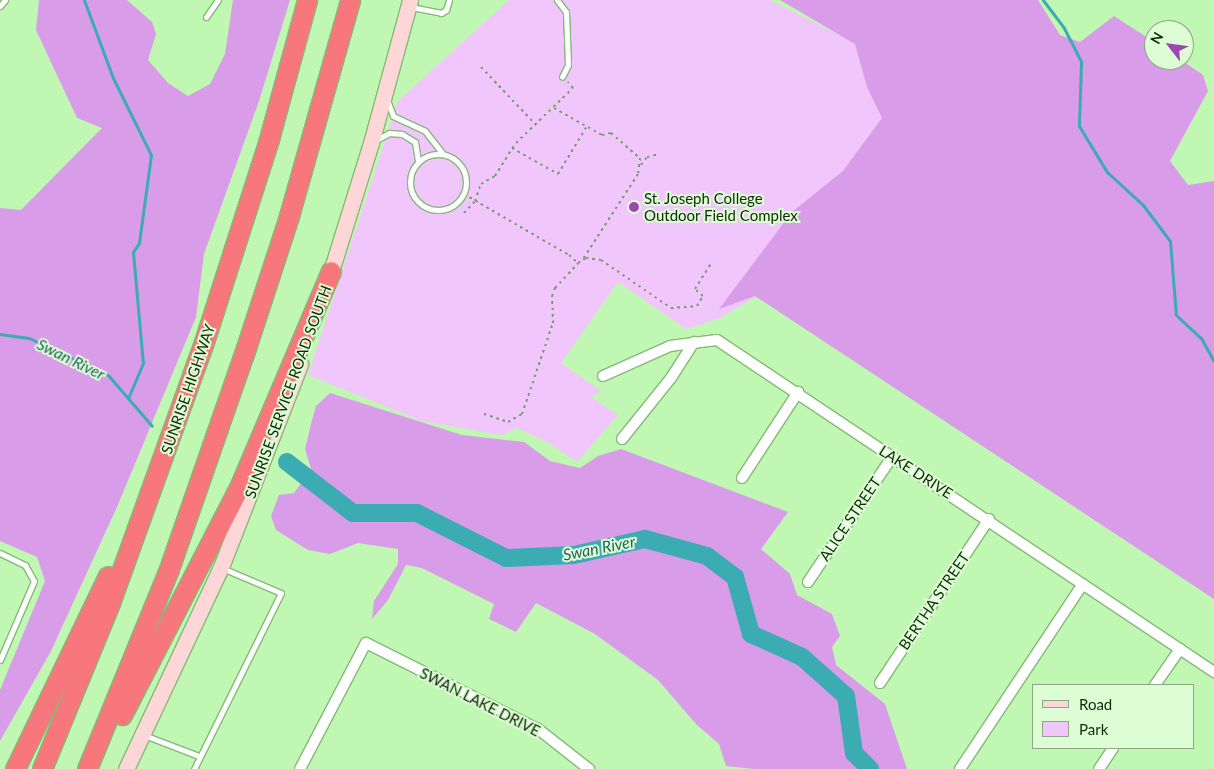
<!DOCTYPE html>
<style>
body{margin:0}
#map{position:relative;width:1214px;height:769px;overflow:hidden;background:#c0f7b2;font-family:Lato,sans-serif}
div>[style]{position:absolute}
.green>*{inset:0;background:#f1c6fc}
.forest>*{inset:0;background:#d99ce9}
.stream>*{height:3px;margin:-1.5px;padding:0 1.5px;transform-origin:1.5px;border-radius:1.5px;background:#3aacb2}
.river>*{height:18px;margin:-9px;padding:0 9px;transform-origin:9px;border-radius:9px;background:#3aacb2}
.path>*{height:2px;margin-top:-1px;transform-origin:0;background:repeating-linear-gradient(90deg,#739b69 0 2.5px,transparent 0 6.5px)}
.roads{filter:drop-shadow(1px 0 #85b977) drop-shadow(-1px 0 #85b977) drop-shadow(0 1px #85b977) drop-shadow(0 -1px #85b977)}
.lane>*{height:5px;margin:-2.5px;padding:0 2.5px;transform-origin:2.5px;border-radius:2.5px;background:#fff}
.lane>.ring{margin:-2.5px;padding:0;box-sizing:content-box;background:none;border:5px solid #fff;border-radius:50%}
.street>*{height:10px;margin:-5px;padding:0 5px;transform-origin:5px;border-radius:5px;background:#fff}
.secondary>*{height:15px;margin:-7.5px;padding:0 7.5px;transform-origin:7.5px;border-radius:7.5px;background:#fdd6d8}
.highway>*{height:19px;margin:-9.5px;padding:0 9.5px;transform-origin:9.5px;border-radius:9.5px;background:#f8777c}
.dots>*{width:14px;height:14px;translate:-50% -50%;box-sizing:border-box;border:2px solid #ddfed4;border-radius:50%}
span{translate:-50% -50%;white-space:nowrap;text-align:center;line-height:1.15;-webkit-text-stroke:4px #ddfed4;paint-order:stroke}
.poi-label{font-size:15px;color:#13280d}
.left{translate:0 -50%;text-align:left}
.street-label{font-size:15px;color:#13280d}
.water-label{font-size:16px;color:#246164;font-style:italic}
.legend{position:absolute;left:1032px;top:684px;width:162px;height:65px;box-sizing:border-box;background:#ddfed4;border:1px solid #8ca884;margin:0;padding:6px 9px;list-style:none;font-size:15px;color:#13280d}
.legend li{display:flex;align-items:center;gap:10px;height:25px}
.legend b{width:25px;border:1px solid #8ca884}
.north{position:absolute;left:1144px;top:20px;width:50px;height:50px;box-sizing:border-box;background:#ddfed4;border:1px solid #8ca884;border-radius:50%;rotate:300deg;font-size:14px;font-weight:700;line-height:20px;text-align:center;color:#13280d}
.north::after{content:'';display:block;margin:auto;width:18px;height:22px;background:#9e47b3;clip-path:polygon(50% 0,100% 100%,50% 72%,0 100%)}
</style>
<div id="map">
<div class="green">
<i style="clip-path:polygon(509px 0,770px 0,1030px 132px,720px 318px,686px 329px,618px 282px,561px 363px,601px 391px,591px 397px,618px 415px,577px 462px,549px 443px,517px 428px,502px 435px,422px 421px,308px 375px,398px 101px)"></i>
</div>
<div class="forest">
<i style="clip-path:polygon(39px 0,127px 0,152px 22px,156px 34px,148px 60px,168px 83px,188px 96px,210px 84px,225px 54px,233px 0,290px 0,259px 101px,204px 254px,196px 317px,117px 507px,51px 651px,0 741px,0 690px,45px 581px,37px 557px,0 541px,0 208px,21px 210px,102px 128px,77px 118px,36px 30px)"></i>
<i style="clip-path:polygon(780px 0,1038px 0,1060px 35px,1080px 42px,1114px 16px,1154px 42px,1154px 60px,1181px 60px,1203px 75px,1208px 91px,1170px 161px,1188px 185px,1214px 181px,1214px 599px,755px 296px,719px 309px,792px 212px,843px 171px,882px 118px,867px 87px,855px 44px)"></i>
<i style="clip-path:polygon(330px 393px,462px 435px,524px 442px,550px 461px,580px 468px,598px 456px,621px 449px,788px 512px,761px 549px,790px 574px,797px 595px,832px 614px,840px 636px,832px 647px,836px 665px,885px 704px,907px 769px,754px 769px,726px 766px,719px 744px,696px 724px,658px 680px,595px 634px,536px 603px,516px 632px,489px 619px,494px 604px,422px 568px,406px 565px,388px 600px,372px 619px,374px 601px,398px 564px,398px 549px,358px 543px,330px 554px,308px 550px,276px 530px,271px 516px,279px 495px,294px 493px,311px 469px,305px 449px,312px 420px,316px 406px)"></i>
</div>
<div class="stream">
<i style="left:84px;top:0;width:83px;rotate:69.6deg"></i>
<i style="left:113px;top:78px;width:86px;rotate:63.7deg"></i>
<i style="left:151px;top:155px;width:89px;rotate:97.8deg"></i>
<i style="left:139px;top:243px;width:11px;rotate:124deg"></i>
<i style="left:133px;top:252px;width:111px;rotate:84.9deg"></i>
<i style="left:143px;top:363px;width:38px;rotate:113deg"></i>
<i style="left:1043px;top:0;width:35px;rotate:53deg"></i>
<i style="left:1064px;top:28px;width:38px;rotate:63deg"></i>
<i style="left:1081px;top:62px;width:64px;rotate:91.8deg"></i>
<i style="left:1079px;top:126px;width:54px;rotate:58.7deg"></i>
<i style="left:1107px;top:172px;width:49px;rotate:42.5deg"></i>
<i style="left:1143px;top:205px;width:45px;rotate:53.1deg"></i>
<i style="left:1170px;top:241px;width:74px;rotate:85.4deg"></i>
<i style="left:1176px;top:315px;width:34px;rotate:43deg"></i>
<i style="left:1201px;top:338px;width:26px;rotate:61deg"></i>
<i style="left:0;top:334px;width:29px;rotate:8deg"></i>
<i style="left:29px;top:338px;width:87px;rotate:25.1deg"></i>
<i style="left:108px;top:375px;width:67px;rotate:49.2deg"></i>
</div>
<div class="river">
<i style="left:287px;top:462px;width:83px;rotate:37.7deg"></i>
<i style="left:353px;top:513px;width:64px"></i>
<i style="left:417px;top:513px;width:100px;rotate:26.8deg"></i>
<i style="left:506px;top:558px;width:68px;rotate:-2.5deg"></i>
<i style="left:574px;top:555px;width:73px;rotate:-12.7deg"></i>
<i style="left:645px;top:539px;width:64px;rotate:15.3deg"></i>
<i style="left:707px;top:556px;width:35px;rotate:37deg"></i>
<i style="left:735px;top:577px;width:59px;rotate:74.3deg"></i>
<i style="left:751px;top:634px;width:56px;rotate:24.3deg"></i>
<i style="left:802px;top:657px;width:59px;rotate:41.6deg"></i>
<i style="left:846px;top:696px;width:58px;rotate:82deg"></i>
<i style="left:854px;top:753px;width:23px;rotate:45deg"></i>
</div>
<div class="path">
<i style="left:481px;top:67px;width:79px;rotate:46.5deg"></i>
<i style="left:554px;top:108px;width:55px;rotate:29.4deg"></i>
<i style="left:602px;top:135px;width:9px;rotate:-13deg"></i>
<i style="left:611px;top:133px;width:38px;rotate:41deg"></i>
<i style="left:640px;top:158px;width:16px;rotate:97deg"></i>
<i style="left:638px;top:174px;width:101px;rotate:122.9deg"></i>
<i style="left:512px;top:148px;width:53px;rotate:29.5deg"></i>
<i style="left:558px;top:174px;width:56px;rotate:-58.9deg"></i>
<i style="left:641px;top:165px;width:10px;rotate:-53deg"></i>
<i style="left:647px;top:157px;width:12px;rotate:-14deg"></i>
<i style="left:464px;top:194px;width:121px;rotate:30.2deg"></i>
<i style="left:569px;top:255px;width:12px;rotate:42deg"></i>
<i style="left:464px;top:213px;width:16px;rotate:-47deg"></i>
<i style="left:475px;top:201px;width:18px;rotate:-71deg"></i>
<i style="left:481px;top:184px;width:16px;rotate:-30deg"></i>
<i style="left:495px;top:176px;width:39px;rotate:-58deg"></i>
<i style="left:516px;top:143px;width:79px;rotate:-44deg"></i>
<i style="left:573px;top:88px;width:8px;rotate:-130deg"></i>
<i style="left:484px;top:414px;width:25px;rotate:18deg"></i>
<i style="left:508px;top:422px;width:16px;rotate:-30deg"></i>
<i style="left:522px;top:414px;width:96px;rotate:-71.2deg"></i>
<i style="left:553px;top:323px;width:27px;rotate:-92deg"></i>
<i style="left:552px;top:296px;width:9px;rotate:-69deg"></i>
<i style="left:555px;top:288px;width:34px;rotate:-47deg"></i>
<i style="left:578px;top:263px;width:9px;rotate:-32deg"></i>
<i style="left:586px;top:258px;width:15px;rotate:8deg"></i>
<i style="left:601px;top:260px;width:85px;rotate:34.4deg"></i>
<i style="left:671px;top:308px;width:26px;rotate:-4deg"></i>
<i style="left:697px;top:306px;width:12px;rotate:-59deg"></i>
<i style="left:703px;top:296px;width:11px;rotate:-139deg"></i>
<i style="left:695px;top:289px;width:31px;rotate:-58deg"></i>
</div>
<div class="roads">
<div class="lane">
<i style="left:557px;top:0;width:15px;rotate:53deg"></i>
<i style="left:566px;top:12px;width:53px;rotate:87.8deg"></i>
<i style="left:568px;top:65px;width:13px;rotate:117deg"></i>
<i style="left:0;top:6px;width:8px;rotate:-50deg"></i>
<i style="left:411px;top:7px;width:31px;rotate:11deg"></i>
<i style="left:441px;top:13px;width:6px;rotate:-31deg"></i>
<i style="left:446px;top:10px;width:10px;rotate:-73deg"></i>
<i style="left:206px;top:17px;width:21px;rotate:-55deg"></i>
<i style="left:387px;top:100px;width:17px;rotate:69deg"></i>
<i style="left:393px;top:116px;width:35px;rotate:25deg"></i>
<i style="left:425px;top:131px;width:29px;rotate:52deg"></i>
<i style="left:376px;top:140px;width:15px;rotate:-28deg"></i>
<i style="left:389px;top:133px;width:13px;rotate:4deg"></i>
<i style="left:402px;top:134px;width:15px;rotate:32deg"></i>
<i style="left:415px;top:142px;width:20px;rotate:81deg"></i>
<i class="ring" style="left:410px;top:154px;width:51px;height:51px"></i>
<i style="left:0;top:553px;width:28px;rotate:26deg"></i>
<i style="left:25px;top:565px;width:18px;rotate:61deg"></i>
<i style="left:34px;top:581px;width:86px;rotate:113.3deg"></i>
<i style="left:144px;top:735px;width:59px;rotate:20.9deg"></i>
<i style="left:194px;top:769px;width:196px;rotate:-63.7deg"></i>
<i style="left:281px;top:593px;width:64px;rotate:-157deg"></i>
</div>
<div class="street">
<i style="left:603px;top:376px;width:73px;rotate:-24.1deg"></i>
<i style="left:670px;top:346px;width:47px;rotate:-7.3deg"></i>
<i style="left:717px;top:340px;width:598px;rotate:33.74deg"></i>
<i style="left:622px;top:439px;width:78px;rotate:-51.2deg"></i>
<i style="left:671px;top:378px;width:43px;rotate:-57.4deg"></i>
<i style="left:742px;top:478px;width:103px;rotate:-56.9deg"></i>
<i style="left:808px;top:582px;width:151px;rotate:-56.1deg"></i>
<i style="left:880px;top:683px;width:197px;rotate:-56.4deg"></i>
<i style="left:1155px;top:685px;width:44px;rotate:-55.2deg"></i>
<i style="left:300px;top:769px;width:142px;rotate:-62.4deg"></i>
<i style="left:366px;top:643px;width:192px;rotate:26.6deg"></i>
<i style="left:538px;top:729px;width:65px;rotate:38.1deg"></i>
<i style="left:960px;top:769px;width:222px;rotate:-56.4deg"></i>
<i style="left:1099px;top:769px;width:25px;rotate:-56deg"></i>
</div>
<div class="secondary">
<i style="left:328px;top:281px;width:145px;rotate:-72.7deg"></i>
<i style="left:371px;top:143px;width:148px;rotate:-74.7deg"></i>
<i style="left:126px;top:769px;width:223px;rotate:-64.8deg"></i>
<i style="left:221px;top:567px;width:218px;rotate:-68.7deg"></i>
</div>
<div class="highway">
<i style="left:122px;top:715px;width:261px;rotate:-62.8deg"></i>
<i style="left:241px;top:483px;width:230px;rotate:-67deg"></i>
<i style="left:15px;top:769px;width:214px;rotate:-64.3deg"></i>
<i style="left:42px;top:769px;width:179px;rotate:-67.7deg"></i>
<i style="left:110px;top:603px;width:274px;rotate:-70.2deg"></i>
<i style="left:203px;top:345px;width:216px;rotate:-72.2deg"></i>
<i style="left:269px;top:139px;width:144px;rotate:-74.7deg"></i>
<i style="left:87px;top:769px;width:216px;rotate:-67.7deg"></i>
<i style="left:169px;top:569px;width:228px;rotate:-70.8deg"></i>
<i style="left:244px;top:354px;width:145px;rotate:-71.9deg"></i>
<i style="left:289px;top:216px;width:224px;rotate:-74.2deg"></i>
</div>
</div>
<div class="dots">
<i style="left:634px;top:207px;background:#9e47b3"></i>
</div>
<div class="poi-label">
<span class="left" style="left:644px;top:207px">St. Joseph College<br>Outdoor Field Complex</span>
</div>
<div class="street-label">
<span style="left:188px;top:389px;rotate:-71deg">SUNRISE HIGHWAY</span>
<span style="left:288px;top:392px;rotate:-70deg">SUNRISE SERVICE ROAD SOUTH</span>
<span style="left:916px;top:472px;rotate:33deg">LAKE DRIVE</span>
<span style="left:850px;top:519px;rotate:-56deg">ALICE STREET</span>
<span style="left:934px;top:601px;rotate:-56deg">BERTHA STREET</span>
<span style="left:480px;top:702px;rotate:27deg">SWAN LAKE DRIVE</span>
</div>
<div class="water-label">
<span style="left:71px;top:359px;rotate:26deg">Swan River</span>
<span style="left:599px;top:548px;rotate:-11deg">Swan River</span>
</div>
<ul class="legend">
<li><b style="height:6px;background:#fdd6d8"></b>Road</li>
<li><b style="height:14px;background:#f1c6fc"></b>Park</li>
</ul>
<div class="north">N</div>
</div>
